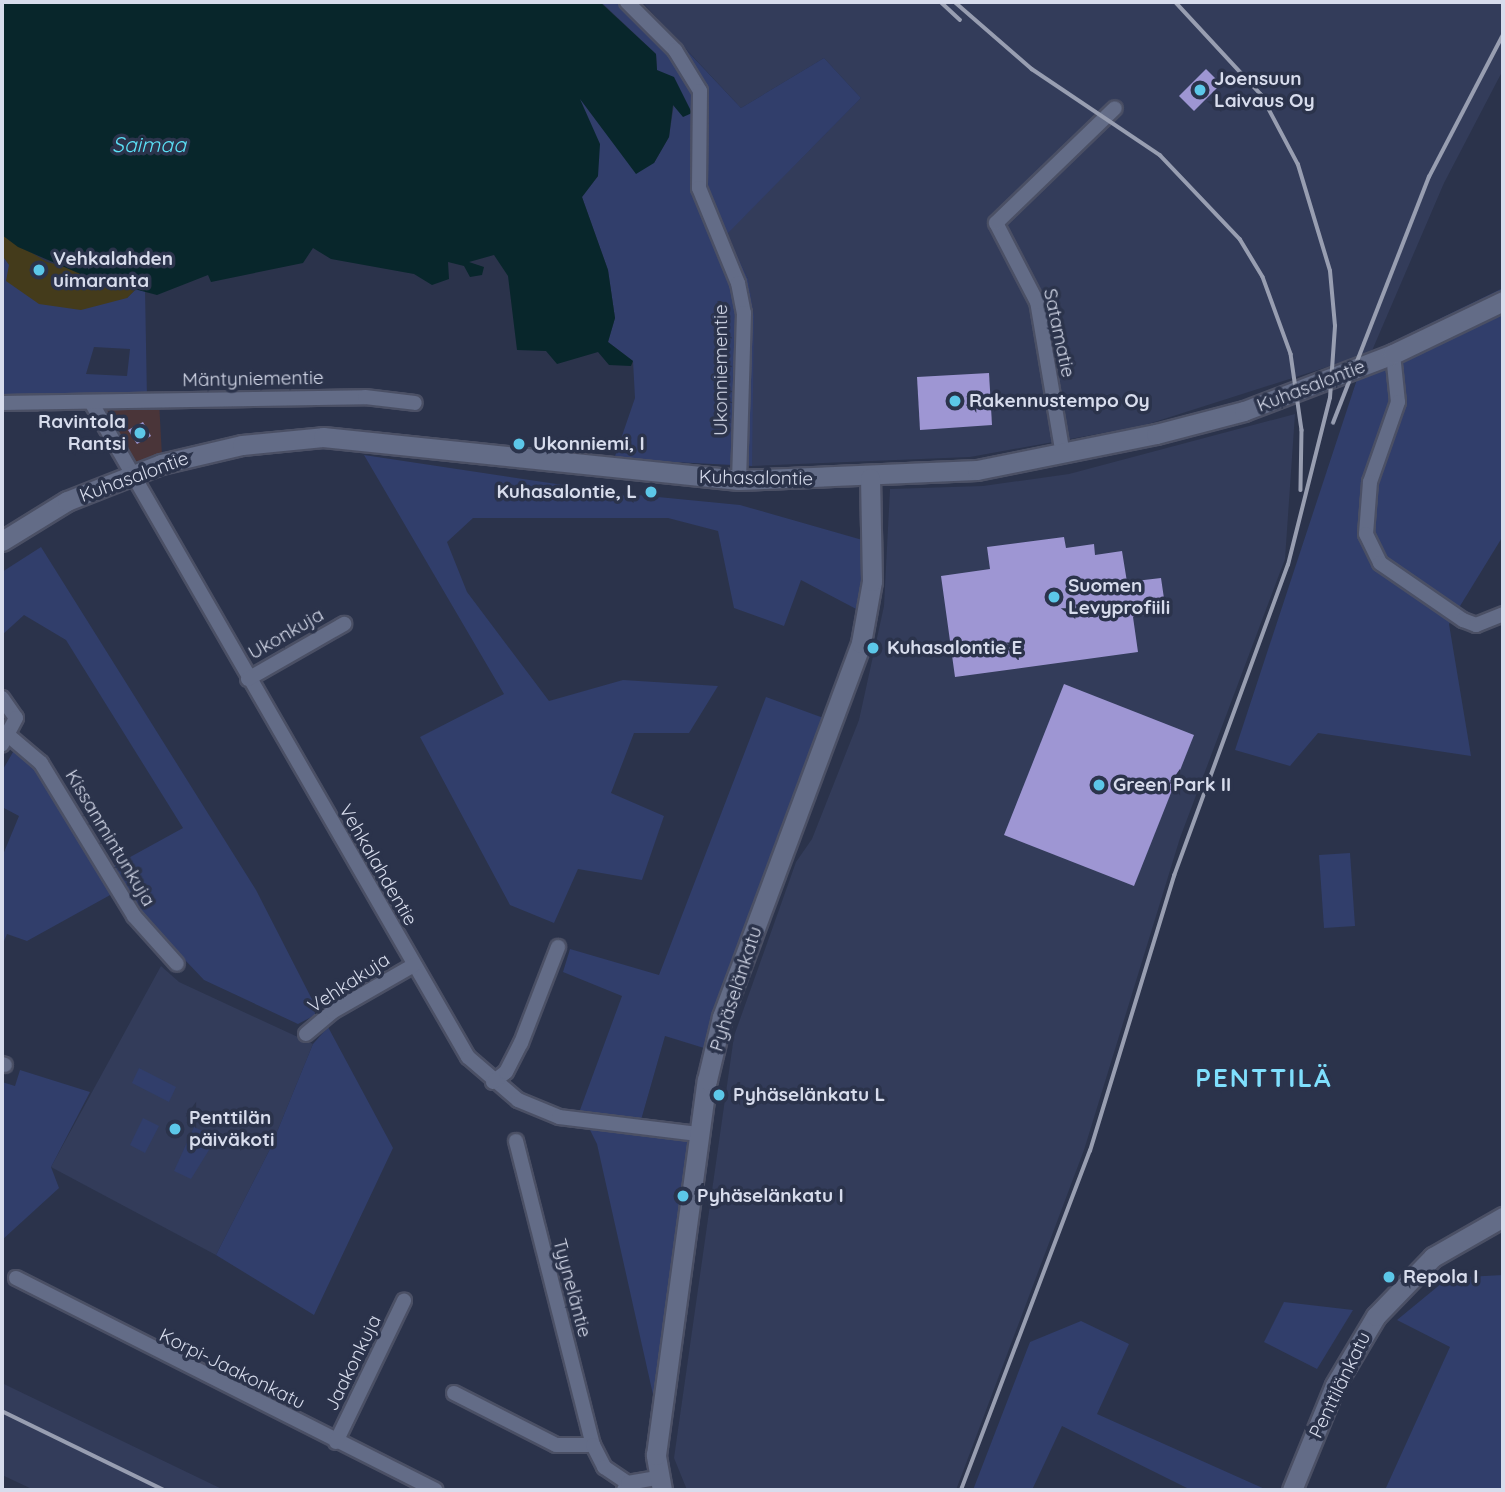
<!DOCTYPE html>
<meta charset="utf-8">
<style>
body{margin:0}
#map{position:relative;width:1505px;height:1492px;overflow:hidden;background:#2b334b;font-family:Quicksand,sans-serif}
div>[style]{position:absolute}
.commercial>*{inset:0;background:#4a3539}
.built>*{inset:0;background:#333c5a}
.green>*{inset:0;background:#313e6b}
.sand>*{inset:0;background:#443b1b}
.water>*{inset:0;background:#08262b}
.building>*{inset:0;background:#9e96d3}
.roads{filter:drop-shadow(2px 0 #4b5065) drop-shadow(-2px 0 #4b5065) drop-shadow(0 2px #4b5065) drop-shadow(0 -2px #4b5065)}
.street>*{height:14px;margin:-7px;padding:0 7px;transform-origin:7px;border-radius:7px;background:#636c87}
.secondary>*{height:19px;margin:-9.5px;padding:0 9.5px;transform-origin:9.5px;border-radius:9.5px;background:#636c87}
.rail>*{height:3.5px;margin:-1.75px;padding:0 1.75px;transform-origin:1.75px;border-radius:1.75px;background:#989eb1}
.dots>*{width:19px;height:19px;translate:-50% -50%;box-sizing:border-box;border:4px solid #2b334b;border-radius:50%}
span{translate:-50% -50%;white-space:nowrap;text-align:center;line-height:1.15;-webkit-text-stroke:7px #2b334b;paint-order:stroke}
.poi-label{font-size:19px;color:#d7dcec;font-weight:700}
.left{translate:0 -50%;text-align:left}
.right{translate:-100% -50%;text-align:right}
.street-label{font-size:19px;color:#d7dcec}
.water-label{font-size:21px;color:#5be1f7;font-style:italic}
.district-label{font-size:26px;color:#7fdffd;font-weight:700;letter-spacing:2px}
.frame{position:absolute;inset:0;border:4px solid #d7dcec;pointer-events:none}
</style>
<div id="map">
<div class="commercial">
<i style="clip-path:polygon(159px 401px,162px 456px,129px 467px,92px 403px)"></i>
</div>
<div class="built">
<i style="clip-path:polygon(642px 2px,1503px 2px,1503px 70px,1444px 183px,1371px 353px,1142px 426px,970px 457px,752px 466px,748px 279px,726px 234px,861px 98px,824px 58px,741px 108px)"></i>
<i style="clip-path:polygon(1295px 414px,1285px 559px,1180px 838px,1084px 1150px,956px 1490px,687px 1490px,674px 1458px,734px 1036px,796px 862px,812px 839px,859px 720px,884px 606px,890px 489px,983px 486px,1069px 474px)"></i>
<i style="clip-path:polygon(161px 966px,179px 982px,313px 1044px,270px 1149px,216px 1255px,51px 1167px)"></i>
<i style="clip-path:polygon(2px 1383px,8px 1386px,224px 1490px,34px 1490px,2px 1475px)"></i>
</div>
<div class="green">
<i style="clip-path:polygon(601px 2px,641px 2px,741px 108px,824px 58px,861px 98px,727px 234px,748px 279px,754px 316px,752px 466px,614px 459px,635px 398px,633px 361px,608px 342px,615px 318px,608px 270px,582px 197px,598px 176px,579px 98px,654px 163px,669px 137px,674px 104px,657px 71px,656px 54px)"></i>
<i style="clip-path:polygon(evenodd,2px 255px,9px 264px,127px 298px,138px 287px,145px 289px,147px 399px,2px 402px,2px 255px,94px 347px,130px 349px,127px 376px,86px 374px,94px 347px)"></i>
<i style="clip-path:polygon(1503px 288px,1503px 536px,1449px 624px,1471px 756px,1318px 733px,1290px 766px,1235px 750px,1365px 355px)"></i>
<i style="clip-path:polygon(364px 455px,617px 493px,740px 505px,866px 541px,860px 611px,801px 580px,784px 626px,734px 608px,718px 531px,668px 518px,473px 518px,447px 542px,467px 592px,549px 701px,623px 680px,718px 686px,689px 733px,634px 733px,611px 793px,664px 816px,642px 880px,578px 869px,554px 923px,510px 905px,420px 737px,504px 694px)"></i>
<i style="clip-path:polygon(41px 547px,256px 890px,319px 1013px,298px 1024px,204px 980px,148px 921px,112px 867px,183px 828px,66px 640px,24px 615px,2px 635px,2px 572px)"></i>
<i style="clip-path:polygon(766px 697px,829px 720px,704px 1048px,665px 1036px,641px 1120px,692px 1128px,654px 1399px,597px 1144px,580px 1110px,622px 996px,563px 972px,570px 949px,659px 975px)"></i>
<i style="clip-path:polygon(16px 747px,43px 775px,112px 894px,27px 941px,7px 934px,2px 946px,2px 857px,19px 816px,2px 807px,2px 771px)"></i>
<i style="clip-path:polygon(1350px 853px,1355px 926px,1324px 928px,1319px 855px)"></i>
<i style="clip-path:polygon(328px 1027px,393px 1148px,314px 1315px,216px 1255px,270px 1149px,313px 1044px)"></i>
<i style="clip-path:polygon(139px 1068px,176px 1087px,169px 1102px,132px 1083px)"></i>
<i style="clip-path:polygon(20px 1070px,90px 1092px,51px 1167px,59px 1188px,2px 1240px,2px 1082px,15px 1086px)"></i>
<i style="clip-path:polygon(143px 1118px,159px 1126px,145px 1153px,130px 1145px)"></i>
<i style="clip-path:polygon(194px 1127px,217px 1137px,191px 1179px,174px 1171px)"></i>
<i style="clip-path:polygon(1503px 1275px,1503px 1490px,1385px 1490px,1450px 1347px,1397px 1320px,1448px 1278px)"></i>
<i style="clip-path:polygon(1284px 1302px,1353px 1310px,1317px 1369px,1264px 1342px)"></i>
<i style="clip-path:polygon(1081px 1321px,1129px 1344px,1097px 1414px,1267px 1490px,1191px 1490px,1062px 1426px,1032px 1490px,973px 1490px,1030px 1342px)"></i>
</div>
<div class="sand">
<i style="clip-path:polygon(2px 235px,47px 262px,138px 287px,127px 298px,81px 310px,39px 304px,6px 281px,9px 265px,2px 255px)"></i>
</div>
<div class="water">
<i style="clip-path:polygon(2px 2px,600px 2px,656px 54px,657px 70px,674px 77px,692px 113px,683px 117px,673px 105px,669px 137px,654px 163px,636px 174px,580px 99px,600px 144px,598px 176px,582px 197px,608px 270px,615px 318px,608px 342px,633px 361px,631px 366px,609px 365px,598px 352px,557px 364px,546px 351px,517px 350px,508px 276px,494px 255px,469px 262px,484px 267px,482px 275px,470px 277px,464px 266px,448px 262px,449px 279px,432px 285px,414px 274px,331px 259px,313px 248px,303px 263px,211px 282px,208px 275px,157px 295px,85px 276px,18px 247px,2px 235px)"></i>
</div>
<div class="building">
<i style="clip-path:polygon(1206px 69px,1221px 84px,1194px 111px,1179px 96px)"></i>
<i style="clip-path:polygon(989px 373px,992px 425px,920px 430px,917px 377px)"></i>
<i style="clip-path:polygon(143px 422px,151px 436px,137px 444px,128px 430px)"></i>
<i style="clip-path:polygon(1064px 537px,1066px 548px,1094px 544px,1095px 555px,1122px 551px,1127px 582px,1161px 578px,1166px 612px,1133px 617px,1138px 652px,955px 677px,941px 576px,990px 569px,987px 547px)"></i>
<i style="clip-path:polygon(1064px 684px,1194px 735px,1134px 886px,1004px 835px)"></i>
</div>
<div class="roads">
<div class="street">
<i style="left:627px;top:2px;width:68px;rotate:45deg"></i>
<i style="left:675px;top:50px;width:48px;rotate:58.6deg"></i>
<i style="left:700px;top:91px;width:97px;rotate:90.6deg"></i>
<i style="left:699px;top:188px;width:103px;rotate:67.7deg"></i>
<i style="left:738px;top:283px;width:31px;rotate:79deg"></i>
<i style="left:744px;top:313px;width:167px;rotate:91.7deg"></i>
<i style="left:1393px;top:354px;width:48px;rotate:84.1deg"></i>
<i style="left:1398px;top:402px;width:85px;rotate:109.3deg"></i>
<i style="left:1370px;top:482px;width:52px;rotate:94.4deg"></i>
<i style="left:1366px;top:534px;width:32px;rotate:64deg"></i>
<i style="left:1380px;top:563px;width:101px;rotate:34.5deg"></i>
<i style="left:1463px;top:620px;width:14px;rotate:21deg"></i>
<i style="left:1476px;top:625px;width:29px;rotate:-22deg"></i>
<i style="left:91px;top:402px;width:756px;rotate:60.08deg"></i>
<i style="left:468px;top:1057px;width:66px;rotate:40.7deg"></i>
<i style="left:518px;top:1100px;width:44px;rotate:22.5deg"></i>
<i style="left:559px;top:1117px;width:140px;rotate:7deg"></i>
<i style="left:2px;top:403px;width:363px;rotate:-0.9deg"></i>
<i style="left:365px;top:397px;width:50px;rotate:6.8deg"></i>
<i style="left:1063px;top:455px;width:155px;rotate:-99.6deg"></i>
<i style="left:1037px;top:302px;width:89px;rotate:-117.4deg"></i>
<i style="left:996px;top:223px;width:165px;rotate:-44deg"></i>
<i style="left:248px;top:679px;width:111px;rotate:-29.8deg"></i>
<i style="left:2px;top:698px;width:24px;rotate:55deg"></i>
<i style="left:16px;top:718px;width:30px;rotate:118deg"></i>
<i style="left:8px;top:735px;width:43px;rotate:40.3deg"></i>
<i style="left:41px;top:763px;width:179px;rotate:58.7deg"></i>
<i style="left:134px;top:916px;width:64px;rotate:48.1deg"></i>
<i style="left:306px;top:1034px;width:34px;rotate:-40deg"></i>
<i style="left:332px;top:1012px;width:95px;rotate:-29.8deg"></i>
<i style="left:2px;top:1064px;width:3px;rotate:18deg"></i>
<i style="left:493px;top:1082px;width:16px;rotate:-38deg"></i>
<i style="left:506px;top:1072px;width:33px;rotate:-63deg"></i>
<i style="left:521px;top:1043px;width:103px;rotate:-68.9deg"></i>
<i style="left:516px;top:1141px;width:314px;rotate:75.8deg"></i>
<i style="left:16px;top:1278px;width:470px;rotate:26.8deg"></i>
<i style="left:454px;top:1393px;width:114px;rotate:27deg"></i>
<i style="left:556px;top:1445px;width:37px"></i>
<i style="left:593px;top:1445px;width:25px;rotate:63deg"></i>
<i style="left:604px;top:1467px;width:29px;rotate:34deg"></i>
<i style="left:336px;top:1442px;width:157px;rotate:-64.3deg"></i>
<i style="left:624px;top:1490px;width:8px;rotate:-60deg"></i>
<i style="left:628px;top:1483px;width:28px;rotate:-10deg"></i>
</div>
<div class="secondary">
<i style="left:2px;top:541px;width:76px;rotate:-31.6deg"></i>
<i style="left:67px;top:501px;width:101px;rotate:-21.5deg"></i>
<i style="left:161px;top:464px;width:83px;rotate:-13.2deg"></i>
<i style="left:242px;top:445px;width:81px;rotate:-5.6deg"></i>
<i style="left:323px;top:437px;width:418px;rotate:5.9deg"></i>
<i style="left:739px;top:480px;width:238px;rotate:-2.4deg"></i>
<i style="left:977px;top:470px;width:183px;rotate:-11.4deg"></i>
<i style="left:1156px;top:434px;width:91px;rotate:-14.6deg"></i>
<i style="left:1244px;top:411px;width:160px;rotate:-20.9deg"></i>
<i style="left:1393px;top:354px;width:122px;rotate:-25.7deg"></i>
<i style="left:662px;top:1490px;width:36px;rotate:-100deg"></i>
<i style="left:656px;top:1455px;width:378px;rotate:-82.3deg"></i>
<i style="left:707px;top:1080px;width:65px;rotate:-76.6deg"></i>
<i style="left:722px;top:1017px;width:399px;rotate:-69.6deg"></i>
<i style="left:861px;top:643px;width:63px;rotate:-79.9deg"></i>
<i style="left:872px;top:581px;width:103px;rotate:-91.1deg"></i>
<i style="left:1292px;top:1490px;width:113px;rotate:-67.7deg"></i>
<i style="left:1335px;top:1385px;width:80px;rotate:-59.3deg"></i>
<i style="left:1376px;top:1316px;width:82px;rotate:-46deg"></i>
<i style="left:1433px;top:1257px;width:81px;rotate:-29.7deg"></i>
</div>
</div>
<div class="rail">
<i style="left:941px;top:2px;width:26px;rotate:43deg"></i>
<i style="left:955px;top:2px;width:102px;rotate:41deg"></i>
<i style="left:1032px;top:69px;width:154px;rotate:33.9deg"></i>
<i style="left:1160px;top:155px;width:116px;rotate:46.4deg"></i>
<i style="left:1240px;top:239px;width:44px;rotate:58.8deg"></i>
<i style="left:1263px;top:277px;width:82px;rotate:70deg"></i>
<i style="left:1291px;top:354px;width:77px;rotate:81.8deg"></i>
<i style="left:1302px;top:430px;width:60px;rotate:91deg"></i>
<i style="left:1333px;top:423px;width:264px;rotate:-68.7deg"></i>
<i style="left:1429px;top:177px;width:160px;rotate:-62.5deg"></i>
<i style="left:2px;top:1411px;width:180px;rotate:26deg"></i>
<i style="left:961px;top:1490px;width:363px;rotate:-69.2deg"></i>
<i style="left:1090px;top:1151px;width:288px;rotate:-73deg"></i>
<i style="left:1174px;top:876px;width:331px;rotate:-69.9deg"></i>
<i style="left:1288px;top:565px;width:172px;rotate:-75.9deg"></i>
<i style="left:1330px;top:398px;width:72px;rotate:-86deg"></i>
<i style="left:1335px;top:326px;width:55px;rotate:-95.2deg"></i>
<i style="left:1330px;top:271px;width:111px;rotate:-106.8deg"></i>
<i style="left:1298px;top:165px;width:79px;rotate:-117.9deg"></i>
<i style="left:1261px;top:95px;width:127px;rotate:-132.8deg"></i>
</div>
<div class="dots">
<i style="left:1200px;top:90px;background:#5cc7e8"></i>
<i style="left:39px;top:270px;background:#5cc7e8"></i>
<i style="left:955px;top:401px;background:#5cc7e8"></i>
<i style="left:140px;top:433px;background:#5cc7e8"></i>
<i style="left:519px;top:444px;background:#5cc7e8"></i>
<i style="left:651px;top:492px;background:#5cc7e8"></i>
<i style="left:1054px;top:597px;background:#5cc7e8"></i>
<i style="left:873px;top:648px;background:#5cc7e8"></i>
<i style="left:1099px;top:785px;background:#5cc7e8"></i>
<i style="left:719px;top:1095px;background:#5cc7e8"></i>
<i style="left:175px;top:1129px;background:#5cc7e8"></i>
<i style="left:683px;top:1196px;background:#5cc7e8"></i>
<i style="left:1389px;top:1277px;background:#5cc7e8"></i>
</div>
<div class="poi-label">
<span class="left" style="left:1214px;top:90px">Joensuun<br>Laivaus Oy</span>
<span class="left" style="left:53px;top:270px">Vehkalahden<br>uimaranta</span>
<span class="left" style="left:969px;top:401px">Rakennustempo Oy</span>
<span class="right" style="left:126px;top:433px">Ravintola<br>Rantsi</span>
<span class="left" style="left:533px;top:444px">Ukonniemi, I</span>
<span class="right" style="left:637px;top:492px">Kuhasalontie, L</span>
<span class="left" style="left:1068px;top:597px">Suomen<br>Levyprofiili</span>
<span class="left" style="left:887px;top:648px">Kuhasalontie E</span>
<span class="left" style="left:1113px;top:785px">Green Park II</span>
<span class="left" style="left:733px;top:1095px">Pyhäselänkatu L</span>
<span class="left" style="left:189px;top:1129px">Penttilän<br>päiväkoti</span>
<span class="left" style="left:697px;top:1196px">Pyhäselänkatu I</span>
<span class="left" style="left:1403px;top:1277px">Repola I</span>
</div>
<div class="street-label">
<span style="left:1059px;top:333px;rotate:78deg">Satamatie</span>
<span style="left:721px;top:370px;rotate:-90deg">Ukonniementie</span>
<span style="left:253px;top:379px;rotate:-1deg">Mäntyniementie</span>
<span style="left:1311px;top:386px;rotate:-21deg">Kuhasalontie</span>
<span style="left:134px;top:477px;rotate:-20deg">Kuhasalontie</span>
<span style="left:756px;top:478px;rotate:1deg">Kuhasalontie</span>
<span style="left:286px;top:634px;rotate:-30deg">Ukonkuja</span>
<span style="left:110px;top:838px;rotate:59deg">Kissanmintunkuja</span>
<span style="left:378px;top:865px;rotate:60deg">Vehkalahdentie</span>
<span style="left:349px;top:983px;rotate:-33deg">Vehkakuja</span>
<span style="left:736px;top:989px;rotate:-72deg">Pyhäselänkatu</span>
<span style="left:572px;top:1288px;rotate:75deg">Tyyneläntie</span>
<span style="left:353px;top:1363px;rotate:-64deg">Jaakonkuja</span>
<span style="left:232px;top:1369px;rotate:26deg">Korpi-Jaakonkatu</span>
<span style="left:1340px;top:1385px;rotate:-64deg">Penttilänkatu</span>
</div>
<div class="water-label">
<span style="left:149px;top:144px">Saimaa</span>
</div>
<div class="district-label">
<span style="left:1264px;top:1078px">PENTTILÄ</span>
</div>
<div class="frame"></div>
</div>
